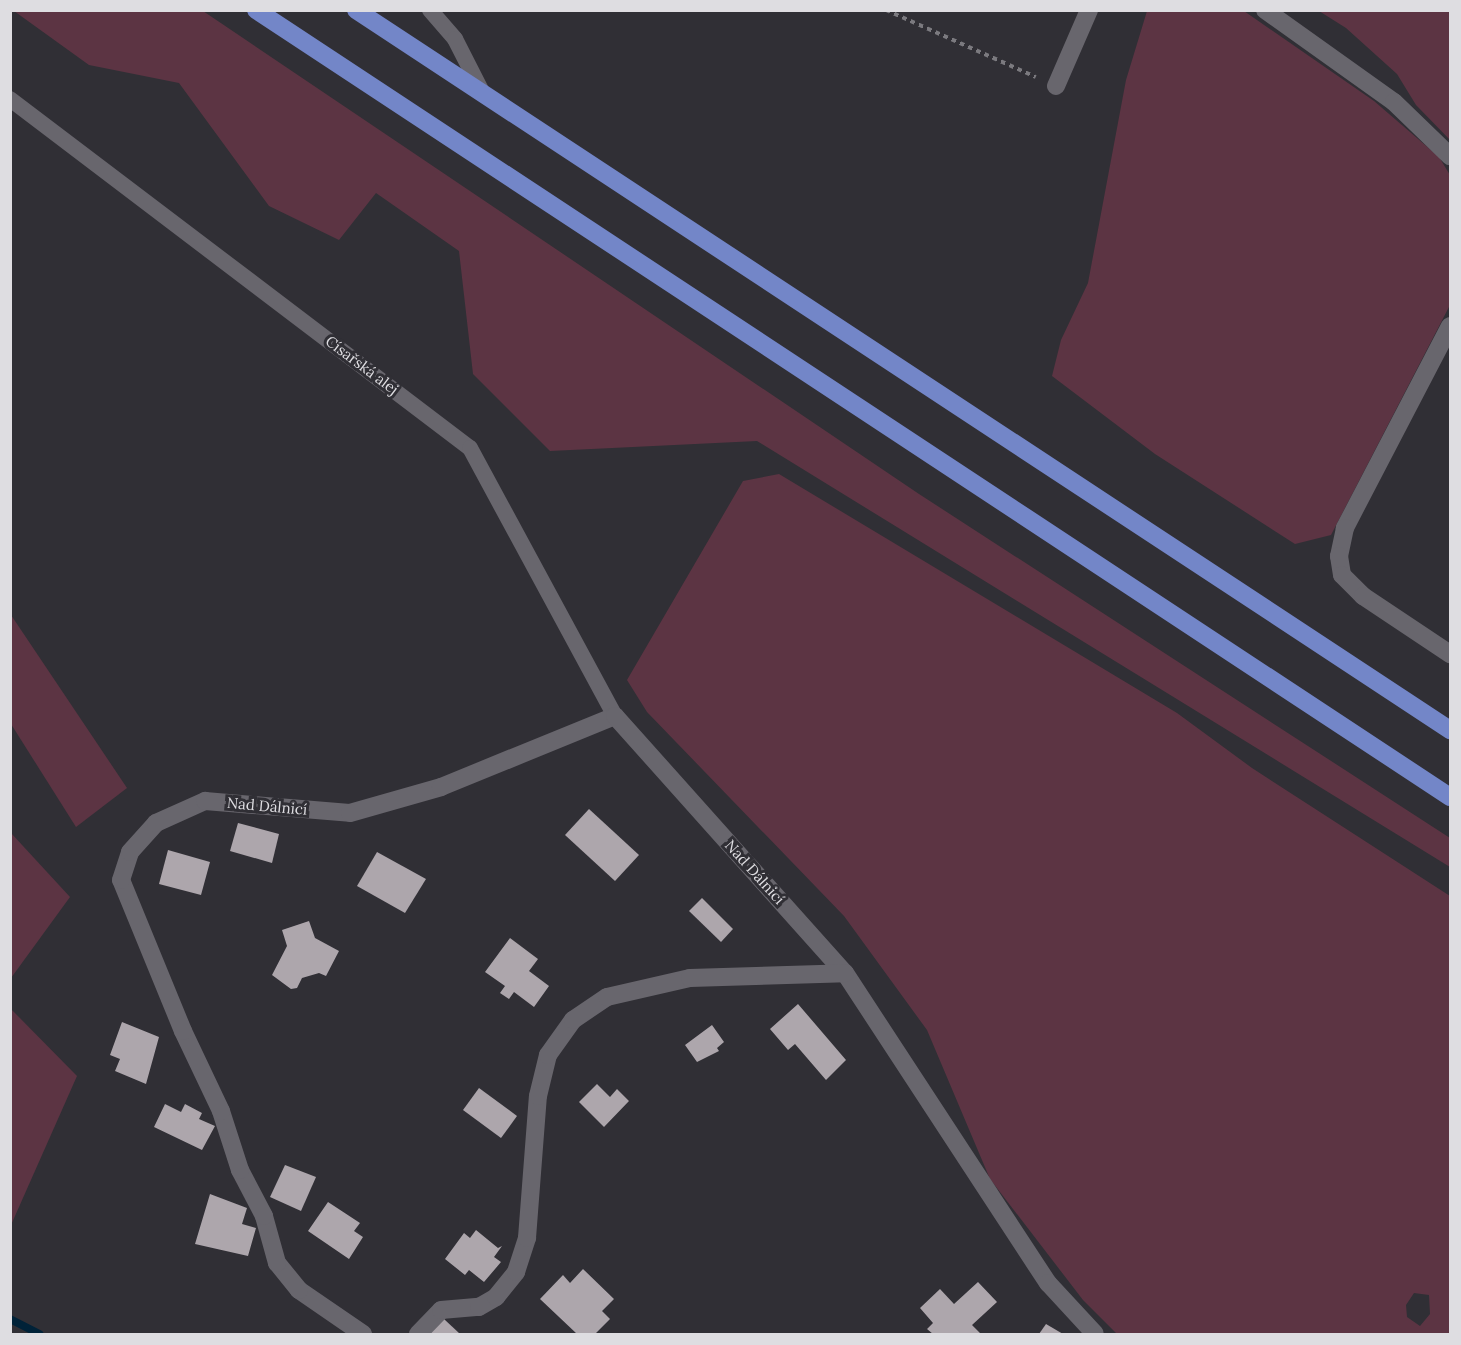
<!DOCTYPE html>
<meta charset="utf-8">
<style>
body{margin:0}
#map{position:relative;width:1461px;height:1345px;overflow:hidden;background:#302f35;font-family:Lora,serif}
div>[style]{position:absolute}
.green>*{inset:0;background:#5c3443}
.stream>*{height:8px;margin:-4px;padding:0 4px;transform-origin:4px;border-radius:4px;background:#002238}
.building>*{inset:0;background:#ada6ac}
.path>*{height:4px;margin-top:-2px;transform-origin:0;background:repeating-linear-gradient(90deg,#7b7a7f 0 4.5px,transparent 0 9px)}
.service>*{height:16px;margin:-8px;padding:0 8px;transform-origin:8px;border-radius:8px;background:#68666d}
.minor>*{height:18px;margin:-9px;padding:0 9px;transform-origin:9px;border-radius:9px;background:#68666d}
.trunk>*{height:18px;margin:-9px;padding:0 9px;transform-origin:9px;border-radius:9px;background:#7386c8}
span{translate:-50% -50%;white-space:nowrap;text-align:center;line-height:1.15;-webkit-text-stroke:6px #302f35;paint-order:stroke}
.street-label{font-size:15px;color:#dedde1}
.frame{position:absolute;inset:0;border:12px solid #dedde1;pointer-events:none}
</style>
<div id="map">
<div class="green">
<i style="clip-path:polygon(14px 11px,203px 11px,919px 494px,1450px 838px,1450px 867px,757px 441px,550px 451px,473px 374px,459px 251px,376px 193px,339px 240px,269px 206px,179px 83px,89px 65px)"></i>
<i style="clip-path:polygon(1147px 11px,1244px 11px,1374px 101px,1439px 157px,1450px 175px,1450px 305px,1331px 535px,1295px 544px,1155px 454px,1052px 376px,1061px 340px,1088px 283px,1126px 80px)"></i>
<i style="clip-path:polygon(1319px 11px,1450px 11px,1450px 140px,1416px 105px,1397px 74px,1346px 28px)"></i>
<i style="clip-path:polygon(evenodd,779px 474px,1177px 713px,1252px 768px,1450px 896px,1450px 1334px,1117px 1334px,1083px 1300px,990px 1179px,927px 1030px,844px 916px,647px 712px,627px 680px,743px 481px,779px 474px,1414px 1293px,1429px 1295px,1430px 1314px,1420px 1326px,1407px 1317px,1406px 1305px,1414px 1293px)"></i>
<i style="clip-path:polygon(11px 615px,127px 788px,76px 827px,11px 724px)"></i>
<i style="clip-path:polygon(11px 833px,70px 897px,11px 978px)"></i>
<i style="clip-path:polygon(11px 1009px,77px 1076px,11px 1225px)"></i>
</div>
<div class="stream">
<i style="left:10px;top:1319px;width:33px;rotate:27deg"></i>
</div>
<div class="building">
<i style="clip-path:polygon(589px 809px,639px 855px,615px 881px,565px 835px)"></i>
<i style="clip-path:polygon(238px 823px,279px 834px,272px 863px,230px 851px)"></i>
<i style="clip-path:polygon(168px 850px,210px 862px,201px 895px,159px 884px)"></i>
<i style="clip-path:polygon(377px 852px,426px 879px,405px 913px,357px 886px)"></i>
<i style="clip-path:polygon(702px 898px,733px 929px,721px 942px,689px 911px)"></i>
<i style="clip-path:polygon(309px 921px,315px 938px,339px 951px,326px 976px,319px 973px,302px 978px,297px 988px,291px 989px,272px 975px,287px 946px,282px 930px)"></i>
<i style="clip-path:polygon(510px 938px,538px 959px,529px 971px,549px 986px,534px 1007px,514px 992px,509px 999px,500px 993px,505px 986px,485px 972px)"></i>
<i style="clip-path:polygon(798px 1004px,846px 1060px,826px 1080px,795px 1044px,788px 1050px,770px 1029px)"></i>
<i style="clip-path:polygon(122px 1022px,159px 1037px,146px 1084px,115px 1071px,120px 1059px,110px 1055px)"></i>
<i style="clip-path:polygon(712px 1025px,724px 1042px,717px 1048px,719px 1051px,697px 1062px,685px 1045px)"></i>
<i style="clip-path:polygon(597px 1084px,610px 1097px,617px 1089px,629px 1101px,604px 1127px,579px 1102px)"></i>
<i style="clip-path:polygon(479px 1088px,517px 1116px,501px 1138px,463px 1110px)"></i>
<i style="clip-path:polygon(165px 1104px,181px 1112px,185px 1104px,202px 1113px,199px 1119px,215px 1126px,202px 1150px,154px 1127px)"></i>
<i style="clip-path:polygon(285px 1165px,316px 1177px,301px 1211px,270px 1197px)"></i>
<i style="clip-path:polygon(210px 1194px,247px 1208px,242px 1224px,256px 1228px,248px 1256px,195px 1244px)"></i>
<i style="clip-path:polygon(328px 1202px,360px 1223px,354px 1231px,363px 1237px,349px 1259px,308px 1231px)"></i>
<i style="clip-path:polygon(476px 1230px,498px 1248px,502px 1246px,494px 1257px,501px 1262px,484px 1282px,469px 1270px,465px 1275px,445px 1259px,464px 1233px,470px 1238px)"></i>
<i style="clip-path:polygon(583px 1269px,614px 1299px,602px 1311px,610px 1319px,595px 1334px,577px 1334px,540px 1299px,563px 1275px,570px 1283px)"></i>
<i style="clip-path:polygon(978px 1282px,997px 1302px,972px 1325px,981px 1334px,933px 1334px,927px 1329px,933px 1323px,920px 1308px,940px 1289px,954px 1304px)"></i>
<i style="clip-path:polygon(444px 1319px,460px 1334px,427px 1334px)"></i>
<i style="clip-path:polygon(1046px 1324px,1063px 1334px,1039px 1334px)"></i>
</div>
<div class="path">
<i style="left:886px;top:10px;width:164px;rotate:24.1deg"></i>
</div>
<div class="service">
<i style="left:430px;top:10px;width:38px;rotate:49deg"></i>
<i style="left:455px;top:39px;width:62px;rotate:63deg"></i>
<i style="left:10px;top:99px;width:577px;rotate:37.19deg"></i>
<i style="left:470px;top:448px;width:305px;rotate:61.6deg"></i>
</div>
<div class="minor">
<i style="left:1265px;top:10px;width:158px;rotate:35.5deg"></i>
<i style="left:1394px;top:102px;width:78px;rotate:44deg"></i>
<i style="left:1056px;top:86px;width:83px;rotate:-66.5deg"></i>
<i style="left:1450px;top:326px;width:228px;rotate:117.5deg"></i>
<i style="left:1345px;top:528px;width:29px;rotate:102deg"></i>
<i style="left:1339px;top:556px;width:19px;rotate:81deg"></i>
<i style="left:1342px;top:575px;width:30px;rotate:45deg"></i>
<i style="left:1363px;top:596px;width:105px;rotate:33.7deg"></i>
<i style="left:363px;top:1334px;width:78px;rotate:-145.5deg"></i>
<i style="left:299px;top:1290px;width:35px;rotate:-129deg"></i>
<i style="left:277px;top:1263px;width:49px;rotate:-105.5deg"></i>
<i style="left:264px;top:1216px;width:52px;rotate:-117.6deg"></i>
<i style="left:240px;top:1170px;width:62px;rotate:-107.9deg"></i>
<i style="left:221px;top:1111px;width:89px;rotate:-115.4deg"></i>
<i style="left:183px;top:1031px;width:163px;rotate:-112.3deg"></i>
<i style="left:121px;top:880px;width:29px;rotate:-72deg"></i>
<i style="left:130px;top:852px;width:39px;rotate:-48deg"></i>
<i style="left:156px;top:823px;width:54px;rotate:-24.2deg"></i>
<i style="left:205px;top:801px;width:145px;rotate:4.7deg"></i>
<i style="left:350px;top:813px;width:95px;rotate:-15.9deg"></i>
<i style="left:441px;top:787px;width:188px;rotate:-22.2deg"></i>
<i style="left:615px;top:716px;width:345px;rotate:48.2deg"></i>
<i style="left:845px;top:973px;width:371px;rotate:56.8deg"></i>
<i style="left:1048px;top:1283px;width:69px;rotate:47.3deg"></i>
<i style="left:418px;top:1334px;width:33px;rotate:-46deg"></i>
<i style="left:441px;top:1310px;width:38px;rotate:-5deg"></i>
<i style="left:479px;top:1307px;width:20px;rotate:-30deg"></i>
<i style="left:496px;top:1297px;width:32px;rotate:-51deg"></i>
<i style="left:516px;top:1272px;width:36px;rotate:-72deg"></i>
<i style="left:527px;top:1238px;width:142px;rotate:-85.6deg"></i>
<i style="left:538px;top:1096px;width:42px;rotate:-76.3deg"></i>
<i style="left:548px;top:1055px;width:43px;rotate:-54.5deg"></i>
<i style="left:573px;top:1020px;width:41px;rotate:-34.1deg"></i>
<i style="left:607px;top:997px;width:85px;rotate:-12.9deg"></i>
<i style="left:690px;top:978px;width:155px;rotate:-1.8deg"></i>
</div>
<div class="trunk">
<i style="left:256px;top:10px;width:1430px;rotate:33.39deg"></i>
<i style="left:356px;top:10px;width:1310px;rotate:33.35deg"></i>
</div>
<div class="street-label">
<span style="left:362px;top:365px;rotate:37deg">Císařská alej</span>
<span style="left:267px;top:806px;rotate:5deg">Nad Dálnicí</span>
<span style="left:755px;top:872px;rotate:48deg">Nad Dálnicí</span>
</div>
<div class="frame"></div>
</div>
